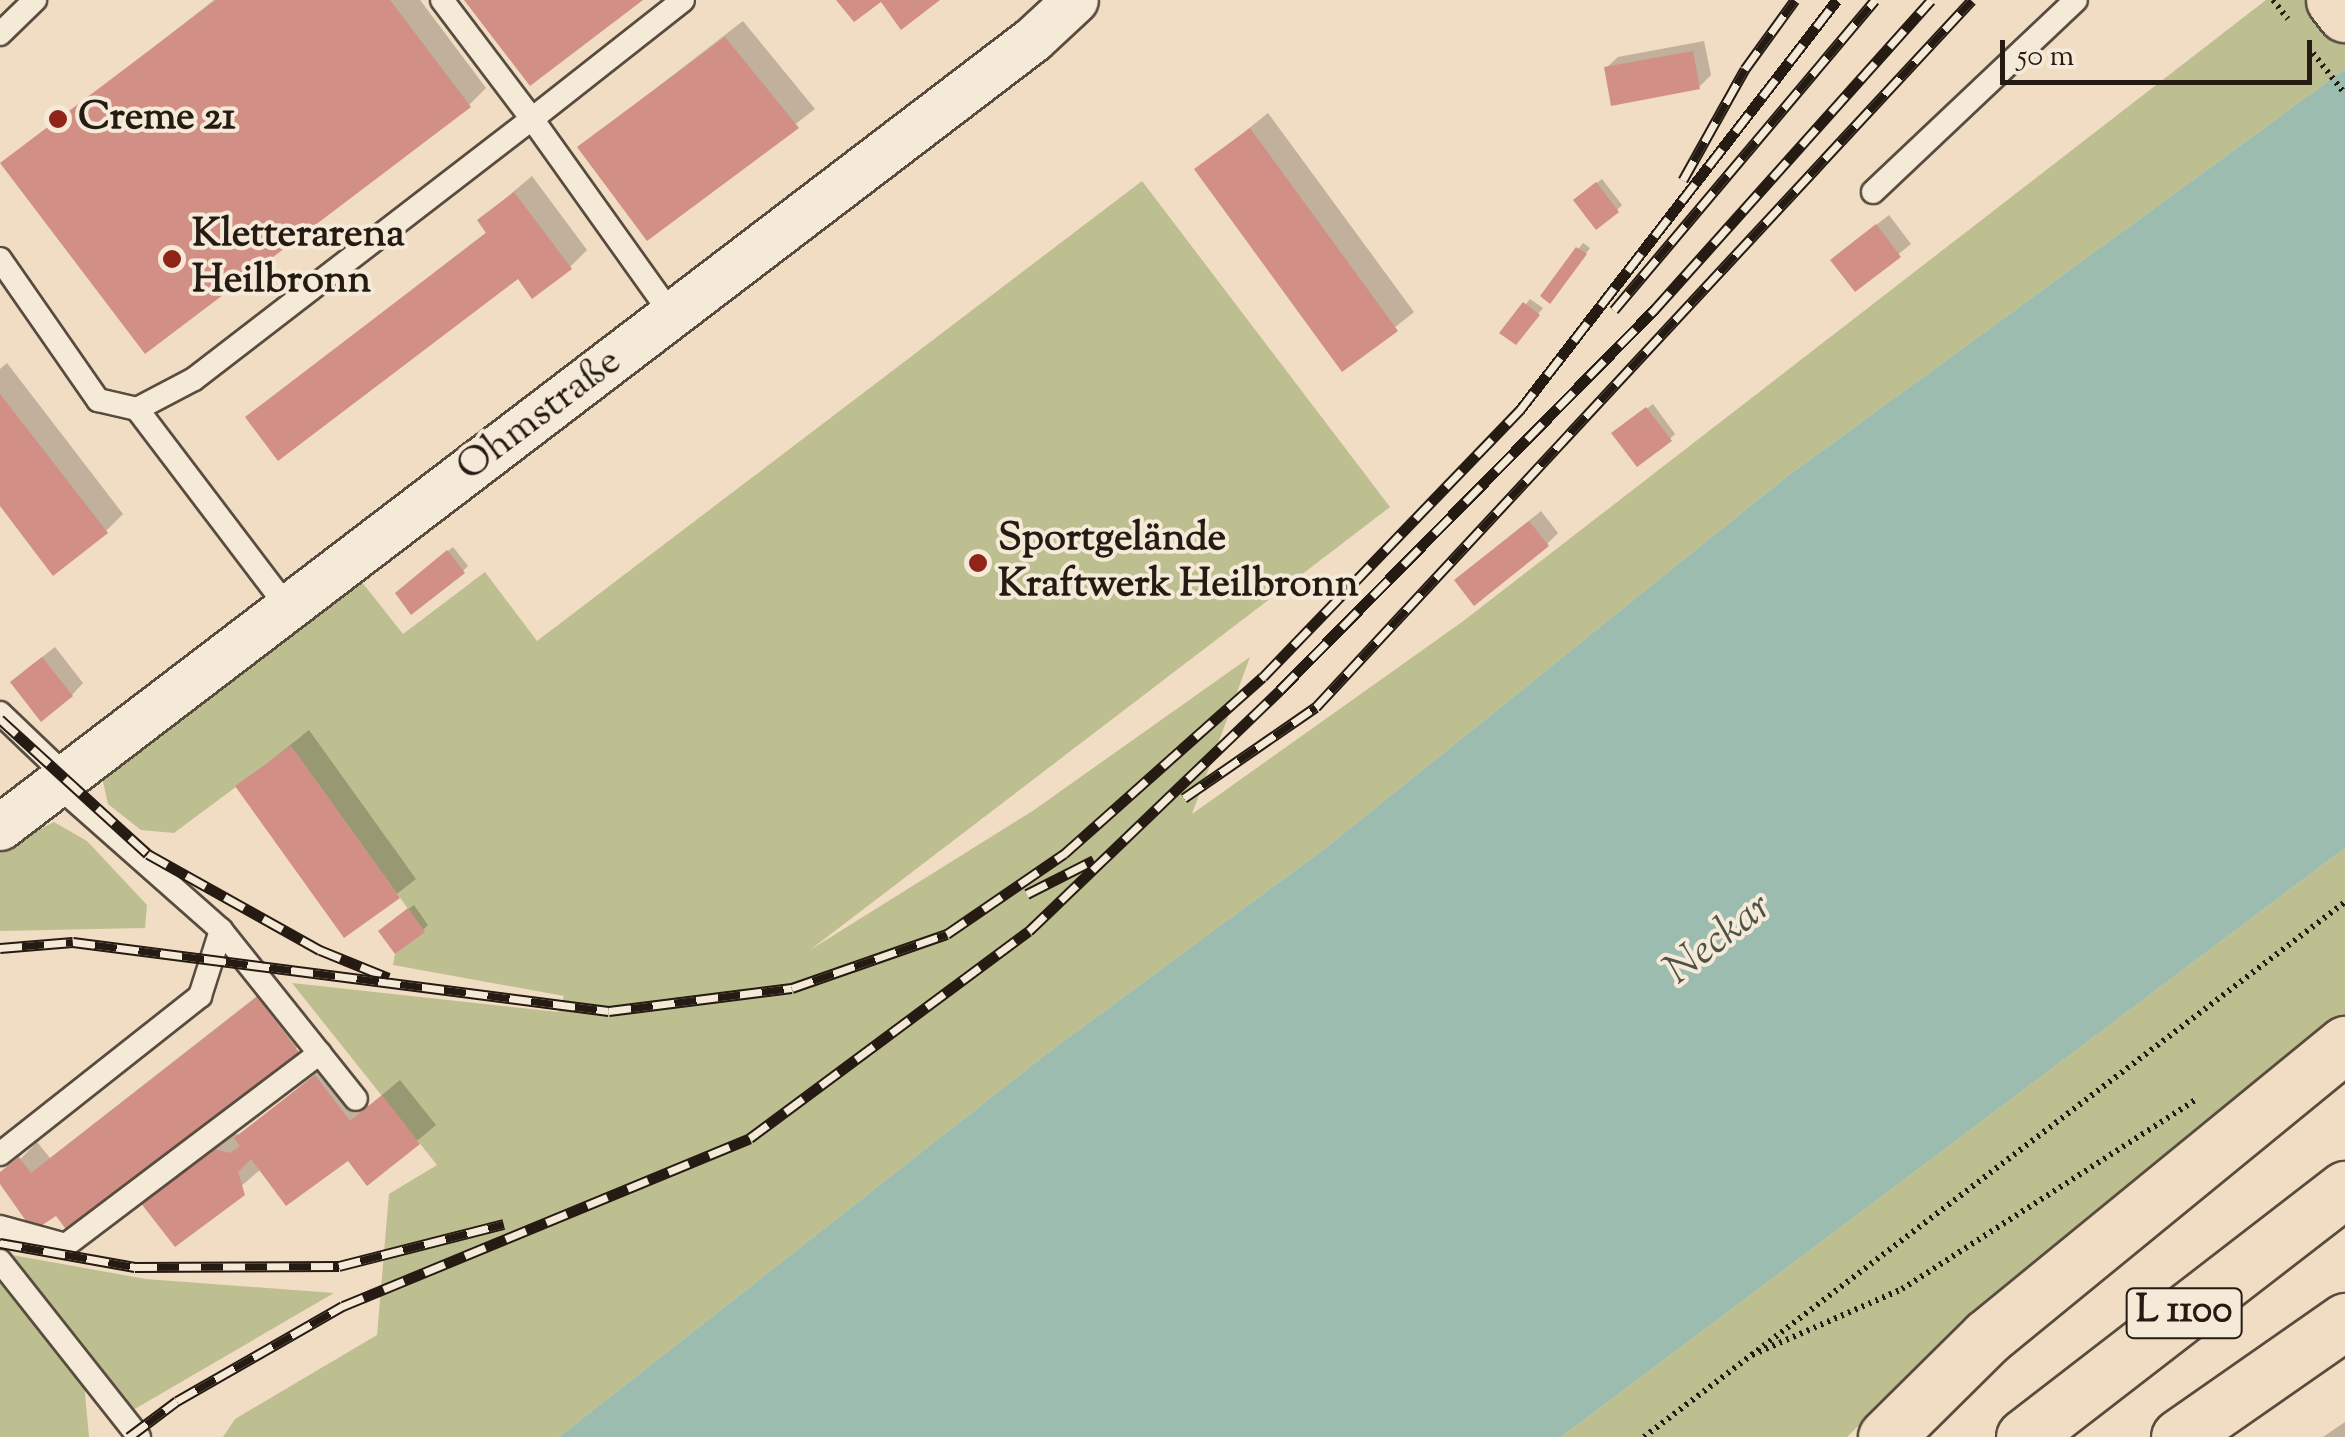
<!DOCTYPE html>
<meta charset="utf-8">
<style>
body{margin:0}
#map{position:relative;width:2345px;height:1437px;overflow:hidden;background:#f0ddc3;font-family:"Sorts Mill Goudy",serif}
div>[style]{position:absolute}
.green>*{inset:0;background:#bebf90}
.water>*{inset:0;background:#9bbcaf}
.shadow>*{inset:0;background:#0003}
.building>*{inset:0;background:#d28f85}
.path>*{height:6px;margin-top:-3px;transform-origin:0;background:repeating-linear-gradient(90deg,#251b13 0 2.5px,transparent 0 7.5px)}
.roads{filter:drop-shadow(2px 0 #584c3f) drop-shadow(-2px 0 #584c3f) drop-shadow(0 2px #584c3f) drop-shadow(0 -2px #584c3f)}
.lane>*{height:22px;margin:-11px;padding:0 11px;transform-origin:11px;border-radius:11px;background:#f5e9d8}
.street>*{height:45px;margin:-22.5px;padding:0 22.5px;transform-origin:22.5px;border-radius:22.5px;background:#f5e9d8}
.primary>*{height:55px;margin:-27.5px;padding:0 27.5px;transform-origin:27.5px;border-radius:27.5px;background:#f0ddc3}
.rail>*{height:11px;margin-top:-5.5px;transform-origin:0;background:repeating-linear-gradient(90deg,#f5e9d8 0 22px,#251b13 0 44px);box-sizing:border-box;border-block:2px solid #251b13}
.dots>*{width:28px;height:28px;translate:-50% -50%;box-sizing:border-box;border:5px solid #f5e9d8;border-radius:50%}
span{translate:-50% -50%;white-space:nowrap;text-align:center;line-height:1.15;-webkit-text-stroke:8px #f5e9d8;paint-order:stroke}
.shield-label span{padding:2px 8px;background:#f5e9d8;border:2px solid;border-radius:8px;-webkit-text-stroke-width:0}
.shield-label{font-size:38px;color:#251b13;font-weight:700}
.poi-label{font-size:40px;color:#251b13;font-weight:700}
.left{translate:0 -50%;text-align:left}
.street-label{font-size:40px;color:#251b13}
.water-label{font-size:42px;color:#4e534a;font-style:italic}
.scale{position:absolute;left:2000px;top:40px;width:312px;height:45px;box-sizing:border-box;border:5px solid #251b13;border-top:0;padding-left:12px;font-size:30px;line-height:35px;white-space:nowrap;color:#251b13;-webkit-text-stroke:8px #f5e9d8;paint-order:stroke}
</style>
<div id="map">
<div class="green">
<i style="clip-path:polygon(2266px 0,2345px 0,2345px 69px,1785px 478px,1327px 847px,1049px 1052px,559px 1437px,223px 1437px,235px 1419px,377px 1335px,389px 1194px,437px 1165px,292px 983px,558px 1012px,564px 996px,393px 965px,395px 954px,424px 931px,291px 746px,174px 833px,141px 830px,108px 804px,102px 777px,361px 581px,403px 634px,485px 572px,537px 641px,1142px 181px,1390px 507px,810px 950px,1034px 810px,1250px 657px,1192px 814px,1462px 622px)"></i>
<i style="clip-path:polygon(54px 822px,87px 841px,147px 905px,145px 928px,0 931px,0 849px)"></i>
<i style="clip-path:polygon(2345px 848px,2345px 1022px,1979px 1309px,1847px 1437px,1561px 1437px)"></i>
<i style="clip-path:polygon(12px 1255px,146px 1279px,334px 1293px,133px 1410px)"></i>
<i style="clip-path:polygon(0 1279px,84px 1383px,89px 1437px,0 1437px)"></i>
</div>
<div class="water">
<i style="clip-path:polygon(2345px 69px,2345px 848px,1561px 1437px,559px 1437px,1049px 1052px,1327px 847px,1785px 478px)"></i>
</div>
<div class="shadow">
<i style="clip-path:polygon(214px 0,420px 0,486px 88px,469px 105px,4px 164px)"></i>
<i style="clip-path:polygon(743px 21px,815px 109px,648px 238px,580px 147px)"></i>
<i style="clip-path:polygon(1704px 41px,1711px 75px,1699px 87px,1606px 68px,1618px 57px)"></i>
<i style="clip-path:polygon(1268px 113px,1414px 312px,1343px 369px,1197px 170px)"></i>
<i style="clip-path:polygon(532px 176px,587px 250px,570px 267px,518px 276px,248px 417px,488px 231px,480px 220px)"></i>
<i style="clip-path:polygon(1602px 179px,1622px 205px,1617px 210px,1581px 195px)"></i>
<i style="clip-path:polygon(1889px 215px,1911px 244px,1855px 289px,1845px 249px)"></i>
<i style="clip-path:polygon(1583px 243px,1590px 248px,1555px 295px,1543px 295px)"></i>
<i style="clip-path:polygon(1530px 299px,1543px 308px,1520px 337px,1503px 333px)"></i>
<i style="clip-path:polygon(7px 363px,123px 514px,106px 531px,0 502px,0 369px)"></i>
<i style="clip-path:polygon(1653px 404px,1675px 434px,1670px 439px,1620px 429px)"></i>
<i style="clip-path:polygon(1541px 511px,1558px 533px,1547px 544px,1469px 569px)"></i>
<i style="clip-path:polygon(453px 547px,468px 566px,463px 571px,403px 588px)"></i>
<i style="clip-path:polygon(55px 647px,83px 683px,72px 695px,24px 671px)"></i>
<i style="clip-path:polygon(309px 730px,416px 879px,345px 934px,239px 786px)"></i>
<i style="clip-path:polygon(414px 905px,428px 925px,423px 930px,386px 926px)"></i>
<i style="clip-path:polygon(275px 982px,315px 1033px,69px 1229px,56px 1212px,0 1180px,37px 1142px,50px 1158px)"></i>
<i style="clip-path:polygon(333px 1059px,369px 1106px,400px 1080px,436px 1125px,368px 1182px,349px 1158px,261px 1169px,175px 1244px,143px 1202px,230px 1132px,241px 1135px)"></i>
<i style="clip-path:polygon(2345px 1422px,2345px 1437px,2323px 1437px)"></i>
</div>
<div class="building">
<i style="clip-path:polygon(216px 0,390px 0,471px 107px,145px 354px,0 163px)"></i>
<i style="clip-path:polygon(464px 0,643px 0,530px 86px)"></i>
<i style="clip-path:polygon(836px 0,940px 0,901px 30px,881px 2px,854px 22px)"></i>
<i style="clip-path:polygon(725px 37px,799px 128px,647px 241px,577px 147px)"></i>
<i style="clip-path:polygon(1693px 51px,1700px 89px,1611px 106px,1604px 67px)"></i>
<i style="clip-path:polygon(1250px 128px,1398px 331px,1342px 372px,1194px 169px)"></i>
<i style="clip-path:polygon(1596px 182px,1619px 212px,1596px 230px,1573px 200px)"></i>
<i style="clip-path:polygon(514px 192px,572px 269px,532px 299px,518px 279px,278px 461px,245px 417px,486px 233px,477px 220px)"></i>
<i style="clip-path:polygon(1876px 224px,1901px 257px,1855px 292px,1830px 260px)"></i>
<i style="clip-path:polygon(1576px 247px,1587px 254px,1550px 304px,1540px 296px)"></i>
<i style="clip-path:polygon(1523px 302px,1540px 315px,1516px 345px,1499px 333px)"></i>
<i style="clip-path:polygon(0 394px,108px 533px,53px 576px,0 506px)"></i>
<i style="clip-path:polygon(1646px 407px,1672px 441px,1637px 467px,1611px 433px)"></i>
<i style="clip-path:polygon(1529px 521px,1549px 546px,1474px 606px,1454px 580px)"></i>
<i style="clip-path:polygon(447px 550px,465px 573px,411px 615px,395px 593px)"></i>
<i style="clip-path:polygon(42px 657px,73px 696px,41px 722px,10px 682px)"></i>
<i style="clip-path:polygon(291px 746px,400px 898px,344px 938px,235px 786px)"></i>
<i style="clip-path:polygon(408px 908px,425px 932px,395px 954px,378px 931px)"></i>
<i style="clip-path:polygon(257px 997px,299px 1052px,68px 1232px,56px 1216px,33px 1231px,0 1184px,0 1172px,19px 1157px,31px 1173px)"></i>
<i style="clip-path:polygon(315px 1075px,350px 1121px,382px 1095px,420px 1144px,367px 1186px,348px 1161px,286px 1206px,251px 1159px,238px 1172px,245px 1195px,175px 1247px,140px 1202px,211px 1148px,230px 1153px,240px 1146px,234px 1138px)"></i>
</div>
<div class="path">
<i style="left:2273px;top:0;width:24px;rotate:52deg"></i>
<i style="left:2313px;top:53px;width:52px;rotate:52deg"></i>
<i style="left:1752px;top:1355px;width:164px;rotate:-23.7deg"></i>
<i style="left:1902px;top:1289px;width:349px;rotate:-32.8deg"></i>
<i style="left:1644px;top:1437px;width:882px;rotate:-37.35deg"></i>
</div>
<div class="roads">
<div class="lane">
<i style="left:0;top:34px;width:49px;rotate:-44.2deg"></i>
<i style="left:1873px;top:192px;width:279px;rotate:-43.4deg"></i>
<i style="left:0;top:259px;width:172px;rotate:55.2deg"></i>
<i style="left:98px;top:400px;width:40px;rotate:13deg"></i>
<i style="left:137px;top:409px;width:64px;rotate:-27.8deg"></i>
<i style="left:194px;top:379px;width:426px;rotate:-37.6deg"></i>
<i style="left:532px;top:119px;width:149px;rotate:-127.1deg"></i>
<i style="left:672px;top:315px;width:241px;rotate:-125.5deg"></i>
<i style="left:532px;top:119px;width:192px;rotate:-38.2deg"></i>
<i style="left:137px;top:409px;width:250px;rotate:52.8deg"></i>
<i style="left:0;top:713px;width:93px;rotate:43.7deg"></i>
<i style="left:56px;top:784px;width:220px;rotate:41.5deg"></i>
<i style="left:221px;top:930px;width:216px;rotate:51.4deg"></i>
<i style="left:0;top:1154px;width:255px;rotate:-38.3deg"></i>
<i style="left:200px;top:996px;width:69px;rotate:-72.3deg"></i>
<i style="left:0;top:1227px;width:68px;rotate:15.3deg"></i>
<i style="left:66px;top:1245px;width:318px;rotate:-37.1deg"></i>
<i style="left:0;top:1261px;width:224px;rotate:51.7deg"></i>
</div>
<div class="street">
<i style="left:0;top:827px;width:1299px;rotate:-37.34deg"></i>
<i style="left:1033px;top:39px;width:57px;rotate:-42.9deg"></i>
</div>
<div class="primary">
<i style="left:2334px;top:0;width:18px;rotate:52deg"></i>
<i style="left:1886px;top:1437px;width:142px;rotate:-44.7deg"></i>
<i style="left:1987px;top:1337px;width:463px;rotate:-39.3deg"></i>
<i style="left:2024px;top:1437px;width:406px;rotate:-37.7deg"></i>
<i style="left:2179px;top:1437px;width:203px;rotate:-34.9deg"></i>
</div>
</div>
<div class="rail">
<i style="left:1683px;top:180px;width:127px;rotate:-60.8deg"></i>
<i style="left:1745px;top:69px;width:85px;rotate:-54.1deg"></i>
<i style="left:1614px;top:310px;width:405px;rotate:-49.9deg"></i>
<i style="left:0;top:719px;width:200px;rotate:42.4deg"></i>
<i style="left:148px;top:854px;width:197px;rotate:29.2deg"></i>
<i style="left:320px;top:950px;width:74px;rotate:22.1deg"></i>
<i style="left:1184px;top:798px;width:160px;rotate:-34.6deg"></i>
<i style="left:1316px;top:707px;width:964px;rotate:-47.14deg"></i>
<i style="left:1027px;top:894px;width:75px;rotate:-26.9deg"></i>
<i style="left:0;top:948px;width:73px;rotate:-4.7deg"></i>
<i style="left:73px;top:942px;width:540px;rotate:7.34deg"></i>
<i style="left:609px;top:1011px;width:184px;rotate:-7.2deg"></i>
<i style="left:792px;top:988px;width:164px;rotate:-19.2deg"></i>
<i style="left:947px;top:934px;width:142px;rotate:-34.4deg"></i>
<i style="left:1064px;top:854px;width:266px;rotate:-41.7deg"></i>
<i style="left:1263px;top:677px;width:371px;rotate:-46.1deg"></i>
<i style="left:1520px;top:410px;width:518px;rotate:-52.29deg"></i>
<i style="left:0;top:1243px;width:137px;rotate:10.1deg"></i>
<i style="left:135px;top:1267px;width:204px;rotate:-0.3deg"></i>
<i style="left:339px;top:1266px;width:170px;rotate:-14.3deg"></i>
<i style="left:129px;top:1437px;width:60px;rotate:-36.9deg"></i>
<i style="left:177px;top:1401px;width:191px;rotate:-29.8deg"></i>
<i style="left:343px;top:1306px;width:440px;rotate:-22.4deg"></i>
<i style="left:750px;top:1138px;width:347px;rotate:-36.6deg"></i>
<i style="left:1029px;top:931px;width:348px;rotate:-43.8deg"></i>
<i style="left:1280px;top:690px;width:535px;rotate:-45.45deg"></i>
<i style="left:1655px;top:309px;width:414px;rotate:-48.2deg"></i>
</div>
<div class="dots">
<i style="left:58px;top:119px;background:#8f2418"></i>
<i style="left:172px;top:259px;background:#8f2418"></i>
<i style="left:978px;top:563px;background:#8f2418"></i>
</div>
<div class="shield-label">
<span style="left:2184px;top:1313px">L 1100</span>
</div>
<div class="poi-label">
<span class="left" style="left:78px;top:119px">Creme 21</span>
<span class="left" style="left:192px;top:259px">Kletterarena<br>Heilbronn</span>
<span class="left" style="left:998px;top:563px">Sportgelände<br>Kraftwerk Heilbronn</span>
</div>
<div class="street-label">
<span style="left:540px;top:416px;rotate:-37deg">Ohmstraße</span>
</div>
<div class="water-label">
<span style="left:1719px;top:940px;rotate:-38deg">Neckar</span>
</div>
<div class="scale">50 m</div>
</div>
